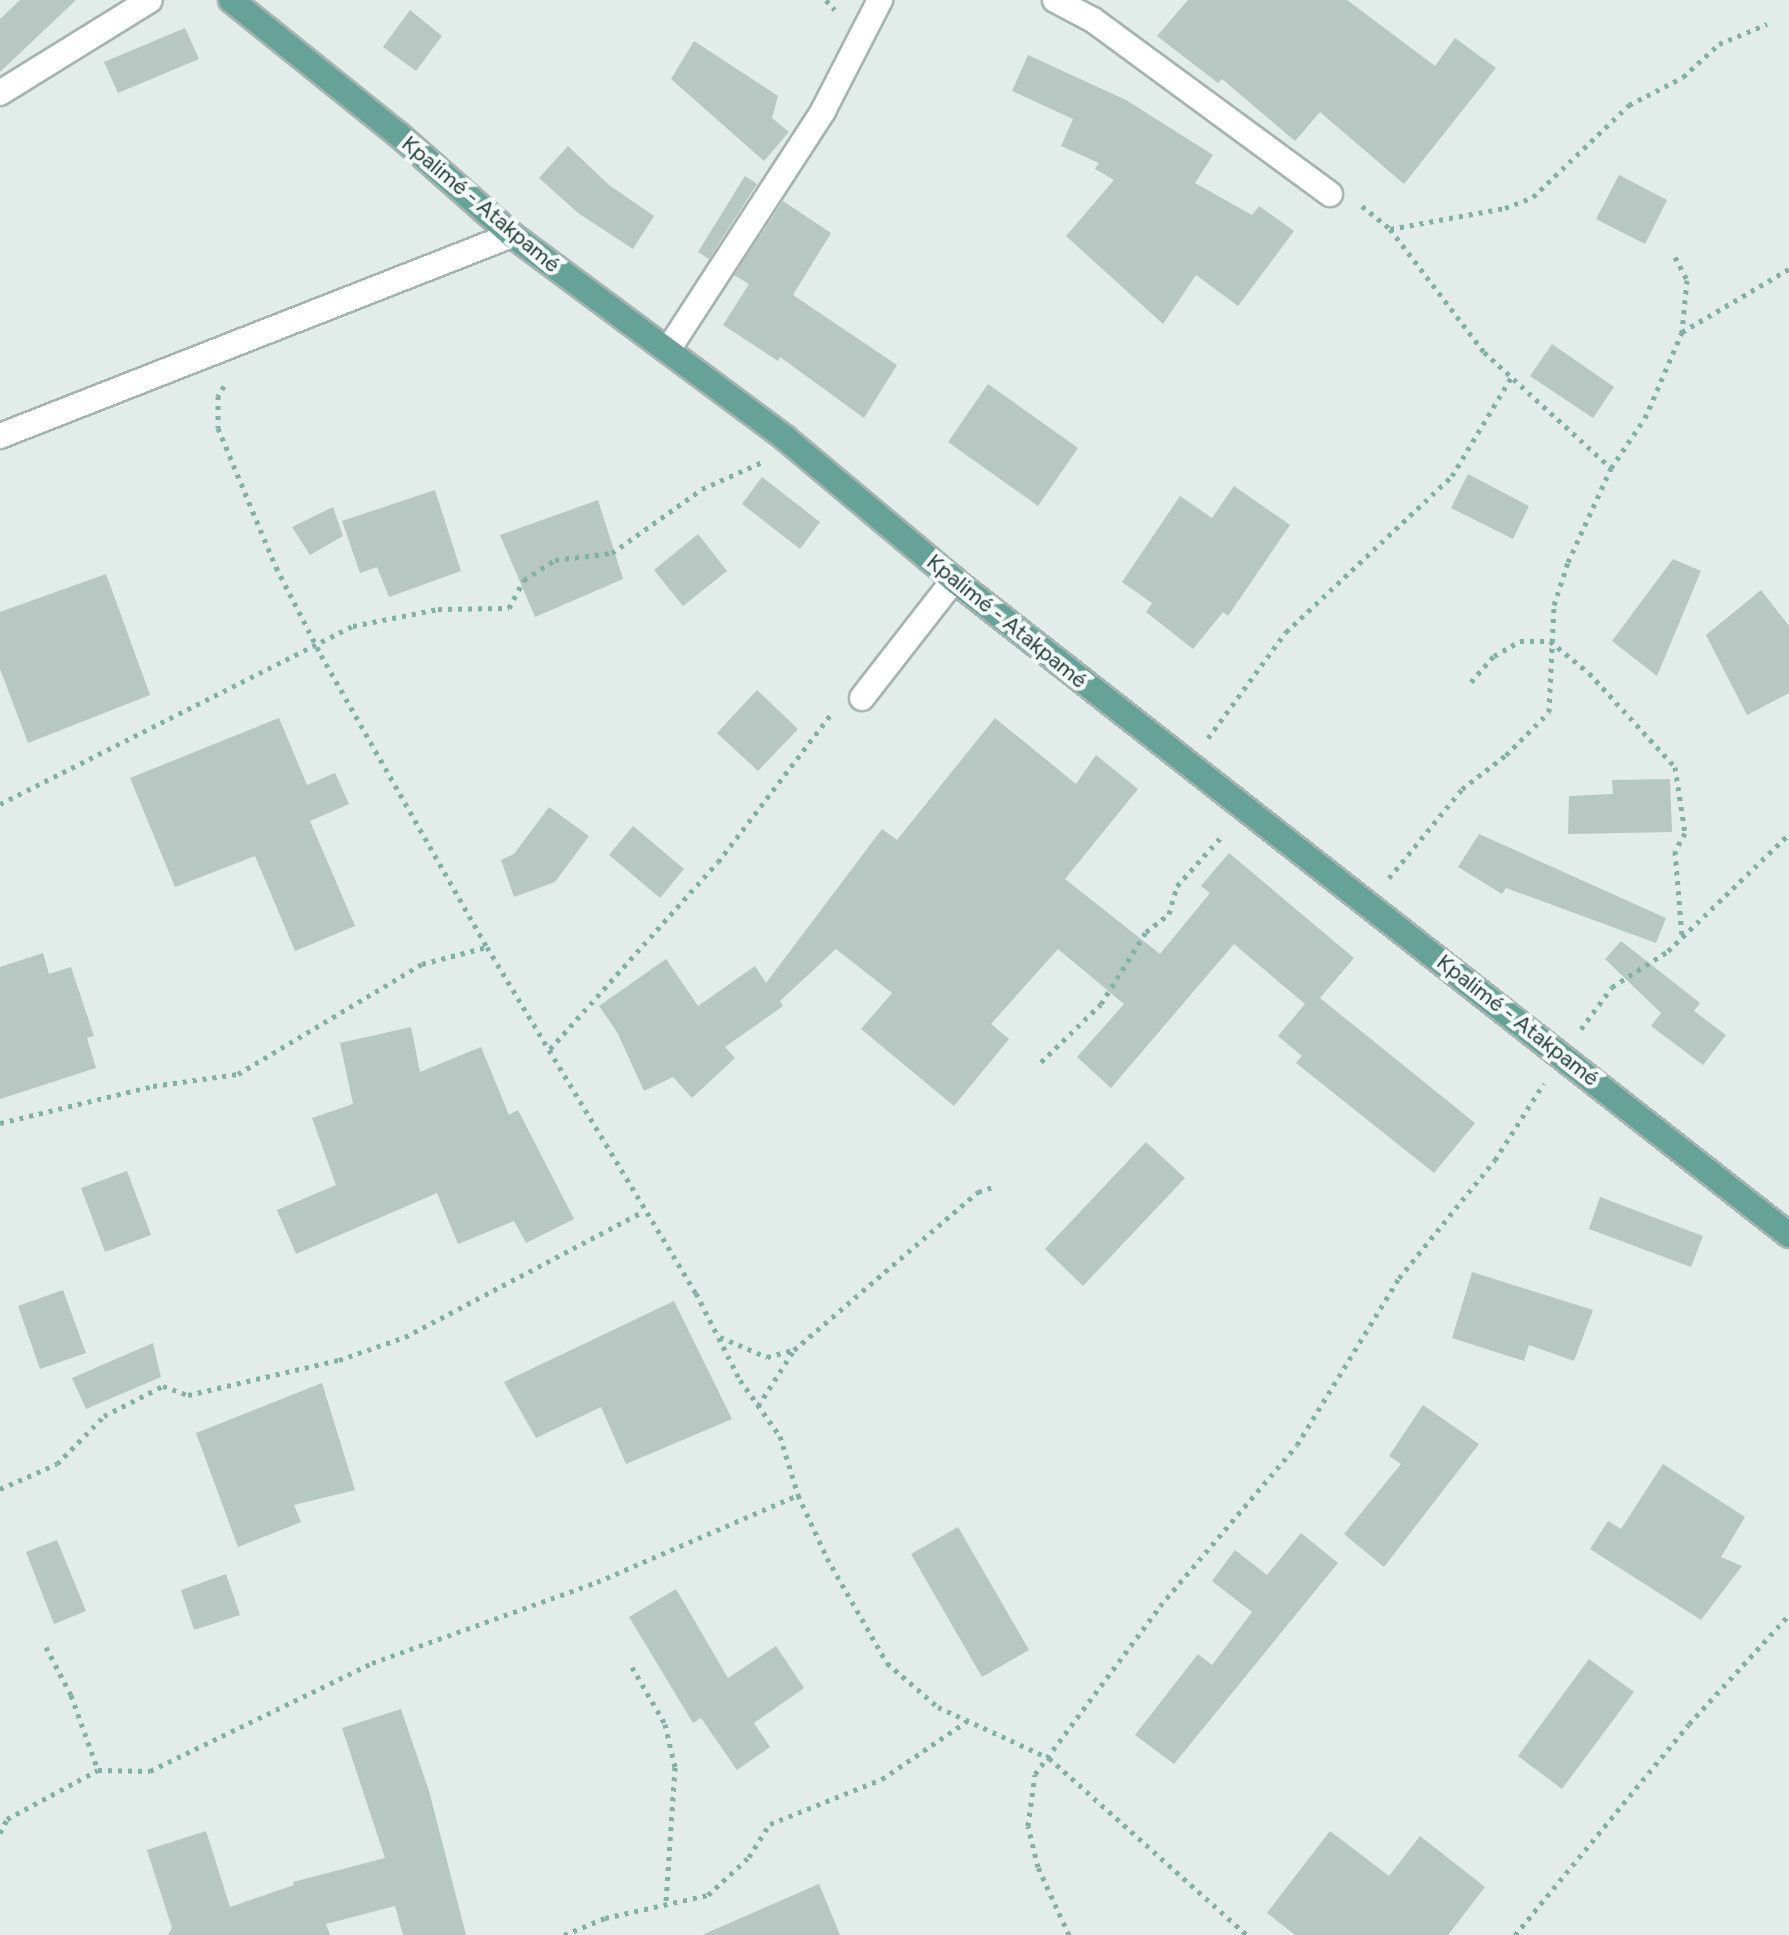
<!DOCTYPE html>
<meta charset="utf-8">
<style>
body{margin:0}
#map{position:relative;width:1789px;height:1935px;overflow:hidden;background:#e2ece8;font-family:Figtree,sans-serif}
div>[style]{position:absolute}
.building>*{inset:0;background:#b7c7c2}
.path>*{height:5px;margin-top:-2.5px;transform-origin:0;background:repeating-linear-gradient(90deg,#82b0a5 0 4px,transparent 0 10px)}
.roads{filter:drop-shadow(2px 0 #a5b4b0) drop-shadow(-2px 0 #a5b4b0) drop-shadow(0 2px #a5b4b0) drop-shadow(0 -2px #a5b4b0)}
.street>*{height:24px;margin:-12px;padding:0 12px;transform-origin:12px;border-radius:12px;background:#fff}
.primary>*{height:24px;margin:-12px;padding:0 12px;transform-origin:12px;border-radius:12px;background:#66a297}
span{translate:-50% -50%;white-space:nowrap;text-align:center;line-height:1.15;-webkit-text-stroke:8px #f3f9f6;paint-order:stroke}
.street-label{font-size:22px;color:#223e38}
</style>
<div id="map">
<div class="building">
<i style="clip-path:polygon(20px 0,76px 0,0 72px,0 19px)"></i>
<i style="clip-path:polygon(1188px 0,1347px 0,1435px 66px,1455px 38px,1496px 68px,1404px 184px,1320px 112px,1295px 141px,1222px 79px,1218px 83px,1157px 36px)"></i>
<i style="clip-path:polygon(410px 10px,442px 36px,416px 71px,383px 47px)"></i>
<i style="clip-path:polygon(185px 28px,199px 59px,118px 93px,104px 62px)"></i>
<i style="clip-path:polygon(694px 41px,778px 96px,772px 118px,789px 132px,764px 161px,671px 79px)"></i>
<i style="clip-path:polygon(1028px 55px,1126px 100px,1213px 155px,1195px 183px,1252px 215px,1259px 206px,1294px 231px,1238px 306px,1196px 275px,1163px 324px,1066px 236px,1114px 180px,1095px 169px,1099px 163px,1061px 146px,1073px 119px,1012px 91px)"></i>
<i style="clip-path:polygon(568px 146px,609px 185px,654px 216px,633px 249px,578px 213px,539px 178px)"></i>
<i style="clip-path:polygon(1619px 175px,1667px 200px,1645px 244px,1596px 219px)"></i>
<i style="clip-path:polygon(745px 176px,757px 184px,709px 259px,698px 252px)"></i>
<i style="clip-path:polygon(783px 201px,831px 233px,793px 295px,897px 365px,864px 418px,780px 357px,778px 361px,723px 325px,749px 284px,734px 275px)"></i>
<i style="clip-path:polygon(1552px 344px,1614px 387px,1593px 418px,1530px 376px)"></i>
<i style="clip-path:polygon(988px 384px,1078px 448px,1038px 506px,948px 442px)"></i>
<i style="clip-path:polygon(1468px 474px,1529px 506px,1513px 539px,1451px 508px)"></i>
<i style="clip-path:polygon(762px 477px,820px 522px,800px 549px,742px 504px)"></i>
<i style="clip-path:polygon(1234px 486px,1290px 525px,1228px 616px,1223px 612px,1193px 649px,1146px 612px,1152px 603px,1122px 582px,1180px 496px,1212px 518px)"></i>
<i style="clip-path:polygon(435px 490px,461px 571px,389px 597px,377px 567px,360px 573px,342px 521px)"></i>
<i style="clip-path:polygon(598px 500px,623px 579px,535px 617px,500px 535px)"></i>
<i style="clip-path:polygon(333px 507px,343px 536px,310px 555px,292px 527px)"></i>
<i style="clip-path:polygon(698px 534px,727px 571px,683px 606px,654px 570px)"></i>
<i style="clip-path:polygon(1673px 559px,1701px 571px,1657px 676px,1612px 641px)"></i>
<i style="clip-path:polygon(106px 574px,150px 695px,28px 743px,0 669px,0 612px)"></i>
<i style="clip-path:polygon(1761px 590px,1789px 626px,1789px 693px,1747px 715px,1706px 635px)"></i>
<i style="clip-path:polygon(757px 690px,798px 729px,758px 771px,717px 733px)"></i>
<i style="clip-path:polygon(279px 718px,307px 785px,335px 773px,349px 804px,310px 821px,355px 926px,295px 951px,255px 856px,175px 887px,130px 778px)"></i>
<i style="clip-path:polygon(995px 718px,1076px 784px,1096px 755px,1138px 789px,1065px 879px,1160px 954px,1210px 893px,1201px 886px,1229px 853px,1354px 958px,1320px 998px,1475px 1123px,1434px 1173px,1296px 1063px,1302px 1056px,1278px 1036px,1305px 1004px,1234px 944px,1111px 1088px,1077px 1057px,1124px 1004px,1058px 949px,991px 1024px,1009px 1039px,954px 1106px,861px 1029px,892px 993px,836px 949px,780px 1001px,783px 1006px,725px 1047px,735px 1058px,692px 1098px,673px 1077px,644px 1091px,617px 1032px,599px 1006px,666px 959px,698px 1006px,755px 966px,766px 983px,882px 829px,897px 840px)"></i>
<i style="clip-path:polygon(1670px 779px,1672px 832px,1568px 834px,1569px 796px,1613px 794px,1612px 780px)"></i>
<i style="clip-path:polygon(549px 807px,589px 836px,555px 882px,514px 897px,501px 860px,514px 854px)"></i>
<i style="clip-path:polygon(633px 826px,684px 869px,660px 898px,609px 855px)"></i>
<i style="clip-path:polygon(1479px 834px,1666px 918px,1656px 943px,1506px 888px,1502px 894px,1458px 867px)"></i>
<i style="clip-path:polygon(1621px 941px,1700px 1003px,1694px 1011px,1726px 1035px,1703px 1065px,1651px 1026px,1661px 1013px,1605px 959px)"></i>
<i style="clip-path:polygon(43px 953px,49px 974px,71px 967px,94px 1036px,87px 1038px,96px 1068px,0 1099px,0 967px)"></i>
<i style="clip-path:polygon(411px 1027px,420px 1072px,481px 1047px,509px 1115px,518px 1110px,574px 1219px,526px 1243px,514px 1221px,458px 1244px,437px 1193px,296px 1254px,277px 1210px,336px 1185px,312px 1118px,353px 1104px,340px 1043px)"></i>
<i style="clip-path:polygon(1146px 1142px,1185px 1178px,1083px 1286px,1045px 1249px)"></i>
<i style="clip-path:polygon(127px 1171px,151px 1235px,105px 1252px,81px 1188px)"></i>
<i style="clip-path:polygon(1600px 1197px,1703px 1236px,1691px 1267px,1589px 1229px)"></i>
<i style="clip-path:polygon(1472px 1272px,1593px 1310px,1574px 1361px,1529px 1345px,1524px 1361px,1452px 1338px)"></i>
<i style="clip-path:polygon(63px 1290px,86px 1353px,40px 1369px,18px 1306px)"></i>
<i style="clip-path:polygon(674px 1301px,732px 1419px,626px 1464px,601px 1407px,536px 1438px,504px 1382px)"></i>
<i style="clip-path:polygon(153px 1343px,161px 1377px,86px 1409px,72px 1378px)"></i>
<i style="clip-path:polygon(322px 1383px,355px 1490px,294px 1505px,301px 1522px,238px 1547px,196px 1433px)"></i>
<i style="clip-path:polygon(1423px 1405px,1479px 1444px,1384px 1567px,1344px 1534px,1401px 1464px,1389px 1456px)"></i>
<i style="clip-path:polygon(1663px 1464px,1745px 1517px,1721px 1557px,1742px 1566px,1701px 1620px,1590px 1549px,1608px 1521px,1621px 1529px)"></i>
<i style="clip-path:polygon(958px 1527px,1029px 1650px,982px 1677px,911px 1554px)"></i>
<i style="clip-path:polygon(1301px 1533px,1338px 1563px,1174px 1764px,1135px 1735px,1198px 1654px,1212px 1665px,1252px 1612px,1212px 1581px,1235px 1550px,1267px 1575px)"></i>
<i style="clip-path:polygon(57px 1540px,86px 1611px,54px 1624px,26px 1552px)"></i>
<i style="clip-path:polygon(226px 1574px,240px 1615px,194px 1630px,181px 1590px)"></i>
<i style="clip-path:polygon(676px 1589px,728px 1678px,776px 1646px,804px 1688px,754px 1723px,770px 1747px,737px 1770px,701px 1718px,693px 1723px,629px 1617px)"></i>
<i style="clip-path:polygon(1589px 1659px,1634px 1692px,1562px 1789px,1518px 1756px)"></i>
<i style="clip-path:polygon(401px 1709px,429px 1791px,466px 1935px,403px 1935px,395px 1906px,326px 1924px,330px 1935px,168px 1935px,172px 1928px,147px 1850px,206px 1831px,230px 1907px,294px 1885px,293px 1882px,385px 1858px,342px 1728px)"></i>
<i style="clip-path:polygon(1330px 1831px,1389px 1876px,1420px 1836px,1485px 1887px,1448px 1935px,1295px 1935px,1267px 1913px)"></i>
<i style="clip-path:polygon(819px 1884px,840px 1935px,702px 1935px)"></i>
</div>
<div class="path">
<i style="left:826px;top:0;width:13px;rotate:48deg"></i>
<i style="left:1362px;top:206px;width:36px;rotate:39deg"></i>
<i style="left:1390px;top:229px;width:155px;rotate:52.6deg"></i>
<i style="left:1484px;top:352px;width:172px;rotate:42.4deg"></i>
<i style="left:1390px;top:229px;width:117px;rotate:-10.3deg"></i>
<i style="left:1505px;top:208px;width:30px;rotate:-21deg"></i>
<i style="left:1533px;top:197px;width:133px;rotate:-43.8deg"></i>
<i style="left:1629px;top:105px;width:61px;rotate:-27.4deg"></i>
<i style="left:1683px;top:77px;width:49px;rotate:-42.5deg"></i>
<i style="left:1719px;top:44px;width:52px;rotate:-22.6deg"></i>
<i style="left:1675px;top:257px;width:26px;rotate:62deg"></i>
<i style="left:1687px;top:280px;width:52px;rotate:95.5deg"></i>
<i style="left:224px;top:386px;width:12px;rotate:121deg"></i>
<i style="left:218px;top:396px;width:32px;rotate:90deg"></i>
<i style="left:218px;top:428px;width:151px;rotate:67.4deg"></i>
<i style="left:276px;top:567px;width:99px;rotate:62.9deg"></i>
<i style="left:321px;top:655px;width:336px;rotate:60.4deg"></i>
<i style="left:487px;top:947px;width:404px;rotate:58.9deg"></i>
<i style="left:696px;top:1293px;width:97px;rotate:63.2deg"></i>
<i style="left:740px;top:1380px;width:69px;rotate:54.5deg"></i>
<i style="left:780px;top:1436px;width:62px;rotate:73deg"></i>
<i style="left:798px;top:1495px;width:69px;rotate:65.3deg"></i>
<i style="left:827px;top:1558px;width:121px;rotate:60.3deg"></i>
<i style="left:887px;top:1663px;width:67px;rotate:40.8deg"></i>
<i style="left:938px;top:1707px;width:122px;rotate:24.7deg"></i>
<i style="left:1049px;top:1758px;width:266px;rotate:41.8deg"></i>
<i style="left:1471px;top:682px;width:35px;rotate:-49deg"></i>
<i style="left:1494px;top:656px;width:30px;rotate:-30deg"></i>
<i style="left:1520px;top:641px;width:30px"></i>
<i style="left:1550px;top:641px;width:50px;rotate:39.4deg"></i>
<i style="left:1589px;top:673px;width:127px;rotate:47.5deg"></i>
<i style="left:1675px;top:767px;width:67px;rotate:81.4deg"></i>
<i style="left:1685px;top:833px;width:21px;rotate:119deg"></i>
<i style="left:1675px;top:851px;width:86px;rotate:85.3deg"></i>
<i style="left:1208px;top:738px;width:132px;rotate:-53.7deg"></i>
<i style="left:1286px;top:632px;width:228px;rotate:-43.2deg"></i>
<i style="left:1452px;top:476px;width:114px;rotate:-59deg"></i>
<i style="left:0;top:804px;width:395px;rotate:-26.8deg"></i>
<i style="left:353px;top:626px;width:87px;rotate:-11.3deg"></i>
<i style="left:438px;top:609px;width:71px;rotate:-0.8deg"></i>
<i style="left:509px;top:608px;width:32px;rotate:-62deg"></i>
<i style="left:524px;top:580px;width:37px;rotate:-33deg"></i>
<i style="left:555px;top:560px;width:57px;rotate:-7deg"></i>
<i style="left:612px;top:553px;width:110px;rotate:-35.4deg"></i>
<i style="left:702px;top:489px;width:66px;rotate:-24.2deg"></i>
<i style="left:1389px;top:878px;width:115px;rotate:-50.6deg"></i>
<i style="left:1462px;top:789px;width:56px;rotate:-37.7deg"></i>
<i style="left:1506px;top:755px;width:61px;rotate:-45deg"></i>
<i style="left:1549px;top:712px;width:107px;rotate:-87.3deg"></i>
<i style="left:1554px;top:605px;width:45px;rotate:-72deg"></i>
<i style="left:1568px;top:562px;width:103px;rotate:-65.4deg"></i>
<i style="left:1611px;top:468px;width:60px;rotate:-55.8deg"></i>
<i style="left:1645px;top:418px;width:94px;rotate:-66.7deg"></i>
<i style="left:1682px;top:332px;width:124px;rotate:-30.5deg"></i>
<i style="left:1581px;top:1029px;width:52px;rotate:-53.6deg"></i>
<i style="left:1612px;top:987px;width:67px;rotate:-32.7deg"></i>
<i style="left:1668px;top:951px;width:168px;rotate:-44deg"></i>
<i style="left:550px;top:1049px;width:251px;rotate:-48.1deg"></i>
<i style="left:718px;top:862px;width:188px;rotate:-52.6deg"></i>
<i style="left:1041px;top:1062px;width:83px;rotate:-44deg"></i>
<i style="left:1101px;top:1004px;width:85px;rotate:-58deg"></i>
<i style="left:1146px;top:932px;width:29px;rotate:-38deg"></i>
<i style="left:1169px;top:914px;width:29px;rotate:-74deg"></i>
<i style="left:1177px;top:886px;width:69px;rotate:-48deg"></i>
<i style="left:0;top:1123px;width:157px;rotate:-13.6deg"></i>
<i style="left:153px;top:1086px;width:86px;rotate:-8deg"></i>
<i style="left:238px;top:1074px;width:214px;rotate:-30.9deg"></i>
<i style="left:422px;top:964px;width:67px;rotate:-14.7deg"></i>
<i style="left:720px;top:1337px;width:51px;rotate:23.1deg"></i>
<i style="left:767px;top:1357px;width:27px;rotate:-15deg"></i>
<i style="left:758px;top:1406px;width:67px;rotate:-57.3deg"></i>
<i style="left:794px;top:1350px;width:243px;rotate:-40.7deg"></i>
<i style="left:978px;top:1192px;width:18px;rotate:-19deg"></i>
<i style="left:0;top:1489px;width:62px;rotate:-23.7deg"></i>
<i style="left:57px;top:1464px;width:67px;rotate:-45.6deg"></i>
<i style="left:104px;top:1416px;width:66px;rotate:-27deg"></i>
<i style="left:163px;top:1386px;width:27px;rotate:20deg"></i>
<i style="left:188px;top:1395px;width:155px;rotate:-13.1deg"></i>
<i style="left:339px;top:1360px;width:70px;rotate:-19.2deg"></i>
<i style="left:405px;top:1337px;width:268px;rotate:-27.8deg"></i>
<i style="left:46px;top:1647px;width:54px;rotate:62.5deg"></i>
<i style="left:71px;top:1695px;width:80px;rotate:70.2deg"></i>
<i style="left:632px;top:1667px;width:66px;rotate:59.9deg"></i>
<i style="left:665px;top:1724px;width:44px;rotate:76.9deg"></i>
<i style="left:675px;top:1767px;width:137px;rotate:93.8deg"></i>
<i style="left:0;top:1833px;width:16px;rotate:-63deg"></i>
<i style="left:7px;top:1819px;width:103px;rotate:-28.3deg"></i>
<i style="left:98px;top:1770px;width:52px;rotate:1.1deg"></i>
<i style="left:150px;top:1771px;width:247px;rotate:-25.9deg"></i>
<i style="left:372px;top:1663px;width:239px;rotate:-19.8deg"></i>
<i style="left:597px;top:1582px;width:219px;rotate:-23.4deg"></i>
<i style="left:564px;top:1935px;width:44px;rotate:-22.5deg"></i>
<i style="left:605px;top:1918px;width:106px;rotate:-12.6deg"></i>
<i style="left:708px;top:1895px;width:56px;rotate:-42.8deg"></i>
<i style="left:749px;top:1857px;width:39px;rotate:-58deg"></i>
<i style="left:770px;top:1824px;width:121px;rotate:-21.9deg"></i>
<i style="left:882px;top:1779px;width:102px;rotate:-34.2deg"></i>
<i style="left:1069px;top:1935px;width:75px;rotate:-114.5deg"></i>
<i style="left:1038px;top:1867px;width:42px;rotate:-103.7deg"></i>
<i style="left:1028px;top:1826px;width:52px;rotate:-82.3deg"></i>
<i style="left:1035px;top:1774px;width:209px;rotate:-53.3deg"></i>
<i style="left:1160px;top:1606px;width:211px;rotate:-49.6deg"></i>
<i style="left:1297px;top:1445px;width:196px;rotate:-58.6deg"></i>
<i style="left:1399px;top:1278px;width:152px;rotate:-50.9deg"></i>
<i style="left:1495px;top:1160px;width:91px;rotate:-57.5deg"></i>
<i style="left:1515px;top:1935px;width:273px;rotate:-50.5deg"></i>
<i style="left:1689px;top:1724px;width:148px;rotate:-47.5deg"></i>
</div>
<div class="roads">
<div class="street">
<i style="left:1055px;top:0;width:43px;rotate:27.8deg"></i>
<i style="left:1093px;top:20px;width:294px;rotate:36.3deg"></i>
<i style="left:0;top:93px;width:176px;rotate:-31.8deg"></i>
<i style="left:668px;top:350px;width:285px;rotate:-57deg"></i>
<i style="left:823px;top:111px;width:125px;rotate:-62.8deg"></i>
<i style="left:0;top:436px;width:550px;rotate:-21.43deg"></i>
<i style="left:862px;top:698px;width:150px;rotate:-52.1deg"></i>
</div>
<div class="primary">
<i style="left:231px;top:0;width:216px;rotate:38.8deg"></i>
<i style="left:399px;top:135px;width:151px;rotate:41.5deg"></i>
<i style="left:512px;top:235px;width:340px;rotate:36.6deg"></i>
<i style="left:785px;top:438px;width:221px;rotate:40deg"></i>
<i style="left:954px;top:580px;width:1061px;rotate:38.11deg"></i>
</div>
</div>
<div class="street-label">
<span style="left:481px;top:204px;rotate:40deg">Kpalimé - Atakpamé</span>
<span style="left:1007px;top:621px;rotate:39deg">Kpalimé - Atakpamé</span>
<span style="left:1518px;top:1020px;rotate:38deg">Kpalimé - Atakpamé</span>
</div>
</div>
